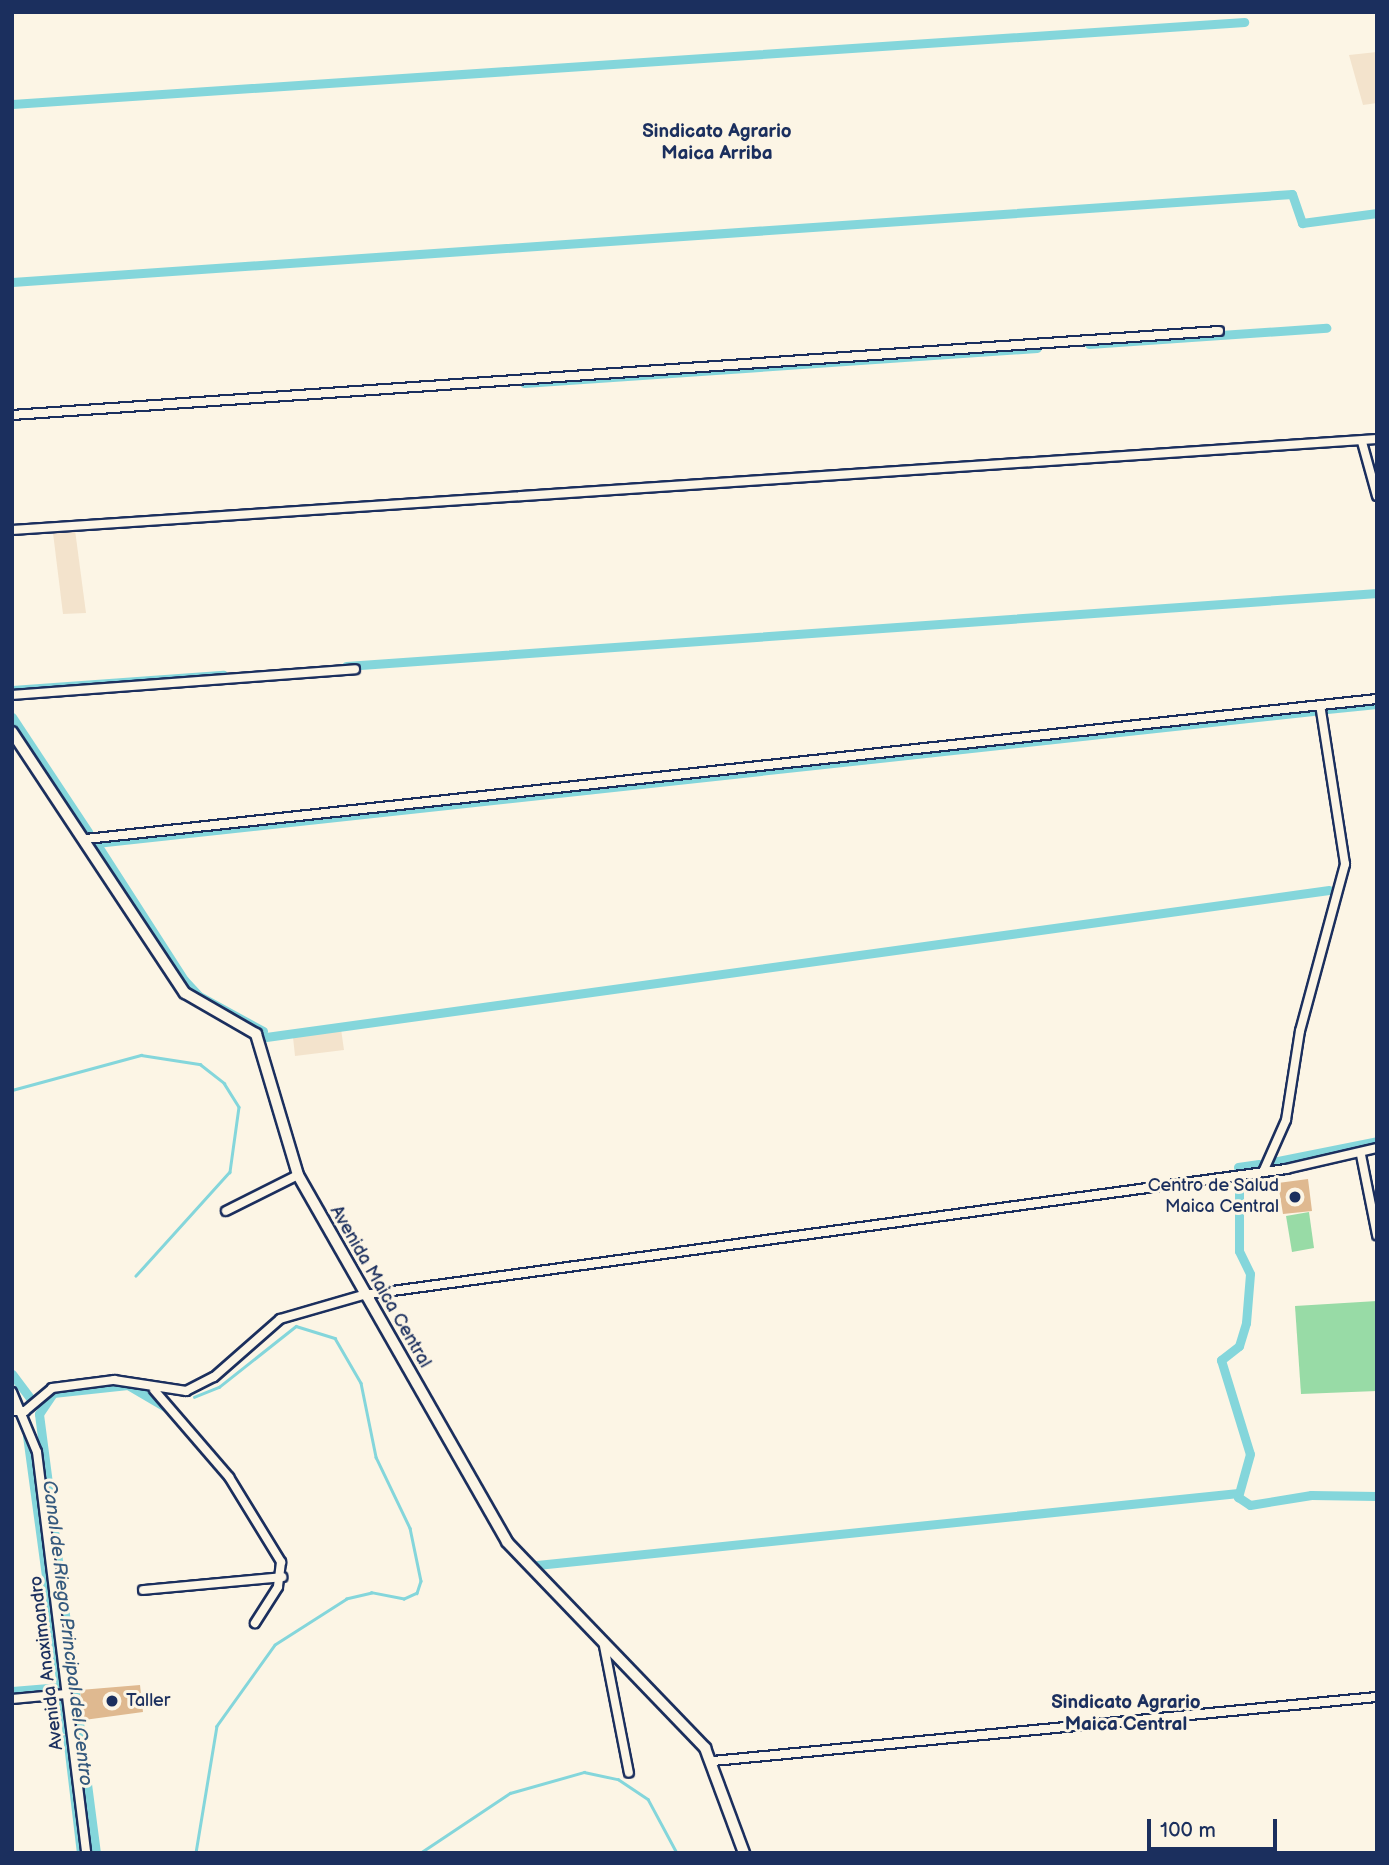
<!DOCTYPE html>
<style>
body{margin:0}
#map{position:relative;width:1389px;height:1865px;overflow:hidden;background:#fcf5e5;font-family:"Balsamiq Sans",sans-serif}
div>[style]{position:absolute}
.built>*{inset:0;background:#f3e3cc}
.green>*{inset:0;background:#98dba6}
.stream>*{height:2.5px;margin:-1.25px;padding:0 1.25px;transform-origin:1.25px;border-radius:1.25px;background:#84d6db}
.canal>*{height:9px;margin:-4.5px;padding:0 4.5px;transform-origin:4.5px;border-radius:4.5px;background:#84d6db}
.building>*{inset:0;background:#dfb990}
.roads{filter:drop-shadow(2px 0 #1b2f5e) drop-shadow(-2px 0 #1b2f5e) drop-shadow(0 2px #1b2f5e) drop-shadow(0 -2px #1b2f5e)}
.street>*{height:8px;margin:-4px;padding:0 4px;transform-origin:4px;border-radius:4px;background:#fcf5e5}
.secondary>*{height:10px;margin:-5px;padding:0 5px;transform-origin:5px;border-radius:5px;background:#fcf5e5}
.dots>*{width:19px;height:19px;translate:-50% -50%;box-sizing:border-box;border:4px solid #fcf5e5;border-radius:50%}
span{translate:-50% -50%;white-space:nowrap;text-align:center;line-height:1.15;-webkit-text-stroke:6px #fcf5e5;paint-order:stroke}
.poi-label{font-size:18px;color:#1b2f5e}
.right{translate:-100% -50%;text-align:right}
.left{translate:0 -50%;text-align:left}
.street-label{font-size:18px;color:#1b2f5e}
.neighbourhood-label{font-size:19px;color:#1b2f5e;font-weight:700}
.water-label{font-size:19px;color:#35597d;font-style:italic}
.frame{position:absolute;inset:0;border:14px solid #1b2f5e;pointer-events:none}
.scale{position:absolute;left:1147px;top:1819px;width:130px;height:32px;box-sizing:border-box;border:4px solid #1b2f5e;border-top:0;padding-left:9px;font-size:21px;line-height:24px;white-space:nowrap;color:#1b2f5e;-webkit-text-stroke:5px #fcf5e5;paint-order:stroke}
</style>
<div id="map">
<div class="built">
<i style="clip-path:polygon(1377px 52px,1377px 103px,1363px 105px,1349px 55px)"></i>
<i style="clip-path:polygon(75px 530px,86px 613px,63px 614px,53px 533px)"></i>
<i style="clip-path:polygon(341px 1029px,344px 1050px,295px 1056px,293px 1037px)"></i>
</div>
<div class="green">
<i style="clip-path:polygon(1309px 1212px,1314px 1248px,1292px 1252px,1286px 1216px)"></i>
<i style="clip-path:polygon(1377px 1301px,1377px 1391px,1301px 1394px,1295px 1306px)"></i>
</div>
<div class="stream">
<i style="left:12px;top:1090px;width:134px;rotate:-15.2deg"></i>
<i style="left:141px;top:1055px;width:60px;rotate:8.7deg"></i>
<i style="left:200px;top:1064px;width:31px;rotate:38deg"></i>
<i style="left:224px;top:1083px;width:28px;rotate:58deg"></i>
<i style="left:239px;top:1107px;width:66px;rotate:97.9deg"></i>
<i style="left:230px;top:1172px;width:140px;rotate:132.1deg"></i>
<i style="left:194px;top:1397px;width:27px;rotate:-22deg"></i>
<i style="left:219px;top:1387px;width:98px;rotate:-38.4deg"></i>
<i style="left:296px;top:1326px;width:41px;rotate:17.1deg"></i>
<i style="left:335px;top:1338px;width:52px;rotate:60deg"></i>
<i style="left:361px;top:1383px;width:76px;rotate:78.5deg"></i>
<i style="left:376px;top:1457px;width:79px;rotate:64.4deg"></i>
<i style="left:410px;top:1528px;width:54px;rotate:78.3deg"></i>
<i style="left:421px;top:1581px;width:13px;rotate:108deg"></i>
<i style="left:417px;top:1593px;width:14px;rotate:155deg"></i>
<i style="left:404px;top:1599px;width:33px;rotate:-169deg"></i>
<i style="left:372px;top:1593px;width:26px;rotate:167deg"></i>
<i style="left:347px;top:1599px;width:85px;rotate:147.4deg"></i>
<i style="left:275px;top:1645px;width:100px;rotate:125.6deg"></i>
<i style="left:217px;top:1726px;width:129px;rotate:99.4deg"></i>
<i style="left:420px;top:1853px;width:108px;rotate:-33.7deg"></i>
<i style="left:510px;top:1793px;width:77px;rotate:-15.8deg"></i>
<i style="left:584px;top:1772px;width:35px;rotate:12deg"></i>
<i style="left:618px;top:1779px;width:36px;rotate:34deg"></i>
<i style="left:648px;top:1799px;width:61px;rotate:61.8deg"></i>
</div>
<div class="canal">
<i style="left:12px;top:104px;width:1235px;rotate:-3.81deg"></i>
<i style="left:12px;top:282px;width:1283px;rotate:-3.93deg"></i>
<i style="left:1292px;top:194px;width:31px;rotate:71deg"></i>
<i style="left:1302px;top:223px;width:76px;rotate:-7.6deg"></i>
<i style="left:1089px;top:344px;width:238px;rotate:-3.9deg"></i>
<i style="left:524px;top:383px;width:514px;rotate:-3.9deg"></i>
<i style="left:346px;top:666px;width:1034px;rotate:-4.05deg"></i>
<i style="left:12px;top:690px;width:212px;rotate:-4.1deg"></i>
<i style="left:1327px;top:709px;width:50px;rotate:-5.7deg"></i>
<i style="left:12px;top:717px;width:138px;rotate:56.5deg"></i>
<i style="left:263px;top:1031px;width:73px;rotate:-151.3deg"></i>
<i style="left:199px;top:996px;width:22px;rotate:-133deg"></i>
<i style="left:184px;top:980px;width:163px;rotate:-122.7deg"></i>
<i style="left:96px;top:843px;width:1224px;rotate:-6.19deg"></i>
<i style="left:266px;top:1037px;width:1073px;rotate:-7.87deg"></i>
<i style="left:1273px;top:1162px;width:106px;rotate:-11.4deg"></i>
<i style="left:1238px;top:1167px;width:21px;rotate:-8deg"></i>
<i style="left:1239px;top:1181px;width:70px;rotate:90deg"></i>
<i style="left:1239px;top:1251px;width:25px;rotate:64deg"></i>
<i style="left:1250px;top:1274px;width:49px;rotate:94.7deg"></i>
<i style="left:1246px;top:1323px;width:24px;rotate:107deg"></i>
<i style="left:1239px;top:1346px;width:23px;rotate:142deg"></i>
<i style="left:1221px;top:1360px;width:98px;rotate:72.9deg"></i>
<i style="left:1250px;top:1454px;width:45px;rotate:105.6deg"></i>
<i style="left:1238px;top:1497px;width:14px;rotate:34deg"></i>
<i style="left:1250px;top:1505px;width:62px;rotate:-9.3deg"></i>
<i style="left:1311px;top:1495px;width:66px;rotate:0.9deg"></i>
<i style="left:12px;top:1374px;width:30px;rotate:53deg"></i>
<i style="left:537px;top:1565px;width:705px;rotate:-5.86deg"></i>
<i style="left:12px;top:1691px;width:49px;rotate:-4.7deg"></i>
<i style="left:61px;top:1687px;width:254px;rotate:-97.7deg"></i>
<i style="left:63px;top:1702px;width:152px;rotate:83.2deg"></i>
<i style="left:96px;top:1853px;width:443px;rotate:-97.4deg"></i>
<i style="left:39px;top:1414px;width:25px;rotate:-56deg"></i>
<i style="left:53px;top:1393px;width:75px;rotate:-6.1deg"></i>
<i style="left:128px;top:1385px;width:45px;rotate:30.5deg"></i>
</div>
<div class="building">
<i style="clip-path:polygon(1308px 1179px,1312px 1211px,1283px 1214px,1278px 1183px)"></i>
<i style="clip-path:polygon(140px 1685px,143px 1712px,84px 1720px,80px 1690px)"></i>
</div>
<div class="roads">
<div class="street">
<i style="left:12px;top:415px;width:1210px;rotate:-3.98deg"></i>
<i style="left:1362px;top:442px;width:56px;rotate:74.5deg"></i>
<i style="left:12px;top:530px;width:1368px;rotate:-3.81deg"></i>
<i style="left:12px;top:695px;width:344px;rotate:-4.3deg"></i>
<i style="left:86px;top:839px;width:1299px;rotate:-6.19deg"></i>
<i style="left:1361px;top:1155px;width:82px;rotate:78.7deg"></i>
<i style="left:1263px;top:1172px;width:57px;rotate:-66.1deg"></i>
<i style="left:1286px;top:1120px;width:90px;rotate:-81.1deg"></i>
<i style="left:1300px;top:1031px;width:173px;rotate:-74.9deg"></i>
<i style="left:1345px;top:864px;width:161px;rotate:-98.9deg"></i>
<i style="left:226px;top:1211px;width:80px;rotate:-26.6deg"></i>
<i style="left:154px;top:1390px;width:115px;rotate:49.2deg"></i>
<i style="left:229px;top:1477px;width:100px;rotate:58.5deg"></i>
<i style="left:281px;top:1562px;width:25px;rotate:97deg"></i>
<i style="left:278px;top:1587px;width:43px;rotate:122.6deg"></i>
<i style="left:12px;top:1392px;width:65px;rotate:67.4deg"></i>
<i style="left:37px;top:1452px;width:404px;rotate:83deg"></i>
<i style="left:12px;top:1411px;width:13px"></i>
<i style="left:25px;top:1411px;width:35px;rotate:-40deg"></i>
<i style="left:52px;top:1388px;width:63px;rotate:-7.4deg"></i>
<i style="left:114px;top:1380px;width:73px;rotate:8.7deg"></i>
<i style="left:186px;top:1391px;width:31px;rotate:-27deg"></i>
<i style="left:214px;top:1377px;width:88px;rotate:-41.3deg"></i>
<i style="left:280px;top:1319px;width:86px;rotate:-16.1deg"></i>
<i style="left:363px;top:1295px;width:932px;rotate:-7.77deg"></i>
<i style="left:1286px;top:1169px;width:93px;rotate:-13deg"></i>
<i style="left:143px;top:1590px;width:140px;rotate:-5.3deg"></i>
<i style="left:604px;top:1646px;width:129px;rotate:78.9deg"></i>
<i style="left:12px;top:1699px;width:54px;rotate:-5.3deg"></i>
<i style="left:713px;top:1761px;width:667px;rotate:-5.51deg"></i>
</div>
<div class="secondary">
<i style="left:12px;top:732px;width:313px;rotate:56.5deg"></i>
<i style="left:185px;top:993px;width:82px;rotate:30deg"></i>
<i style="left:256px;top:1034px;width:147px;rotate:73.4deg"></i>
<i style="left:298px;top:1175px;width:422px;rotate:60.3deg"></i>
<i style="left:507px;top:1542px;width:286px;rotate:46.1deg"></i>
<i style="left:705px;top:1748px;width:112px;rotate:69.6deg"></i>
</div>
</div>
<div class="dots">
<i style="left:1295px;top:1197px;background:#1b2f5e"></i>
<i style="left:112px;top:1701px;background:#1b2f5e"></i>
</div>
<div class="poi-label">
<span class="right" style="left:1279px;top:1197px">Centro de Salud<br>Maica Central</span>
<span class="left" style="left:126px;top:1701px">Taller</span>
</div>
<div class="street-label">
<span style="left:380px;top:1287px;rotate:60deg">Avenida Maica Central</span>
<span style="left:47px;top:1663px;rotate:-97deg">Avenida Anaximandro</span>
</div>
<div class="neighbourhood-label">
<span style="left:717px;top:143px">Sindicato Agrario<br>Maica Arriba</span>
<span style="left:1126px;top:1714px">Sindicato Agrario<br>Maica Central</span>
</div>
<div class="water-label">
<span style="left:67px;top:1633px;rotate:83deg">Canal de Riego Principal del Centro</span>
</div>
<div class="frame"></div>
<div class="scale">100 m</div>
</div>
